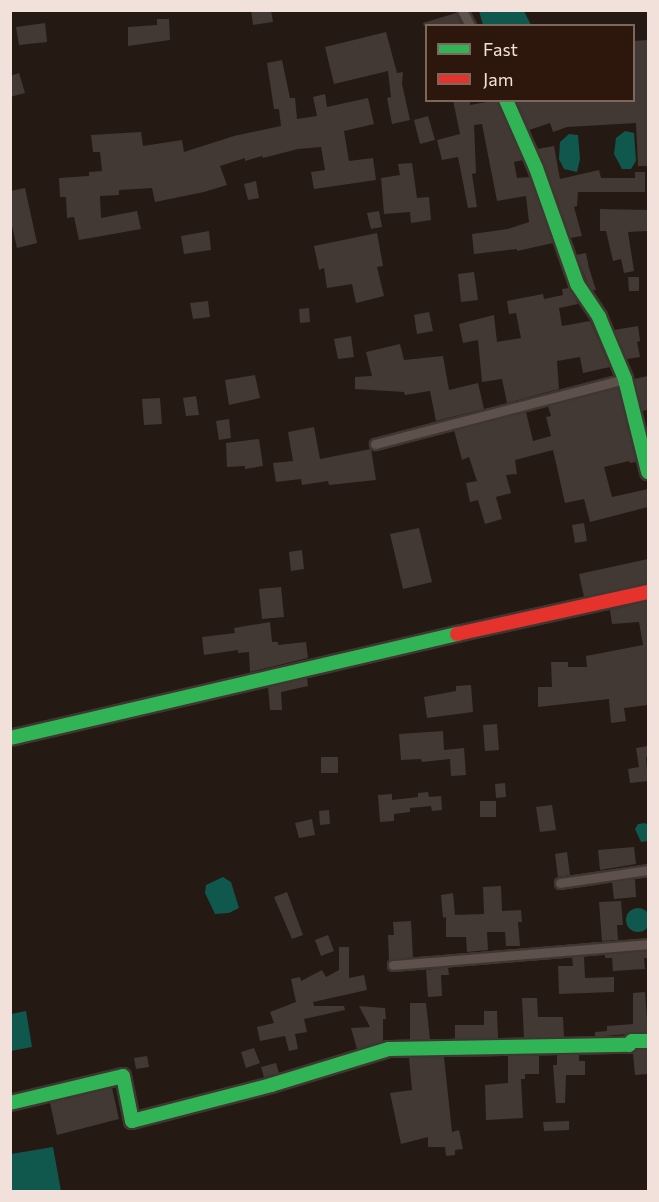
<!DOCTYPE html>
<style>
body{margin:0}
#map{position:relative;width:659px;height:1202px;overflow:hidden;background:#251913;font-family:Commissioner,sans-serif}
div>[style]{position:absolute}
.water>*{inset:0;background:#10584d}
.round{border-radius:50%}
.building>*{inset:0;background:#423934}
.roads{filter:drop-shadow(2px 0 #403631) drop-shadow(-2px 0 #403631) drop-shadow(0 2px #403631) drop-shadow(0 -2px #403631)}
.street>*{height:9px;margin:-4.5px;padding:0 4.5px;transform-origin:4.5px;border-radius:4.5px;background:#5e514c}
.fast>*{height:14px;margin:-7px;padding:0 7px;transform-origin:7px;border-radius:7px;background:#30b455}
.jam>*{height:14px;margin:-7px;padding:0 7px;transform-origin:7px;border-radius:7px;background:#e5322d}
span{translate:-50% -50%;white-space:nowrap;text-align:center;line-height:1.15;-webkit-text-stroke:4.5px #2d160b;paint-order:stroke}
.frame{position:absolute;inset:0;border:12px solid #f2e1da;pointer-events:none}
.legend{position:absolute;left:425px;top:24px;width:210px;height:78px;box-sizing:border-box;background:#2d160b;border:2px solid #7c675e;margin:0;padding:8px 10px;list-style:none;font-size:18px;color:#f2e1da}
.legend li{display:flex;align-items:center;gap:12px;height:30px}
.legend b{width:30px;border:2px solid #7c675e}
</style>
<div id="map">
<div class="water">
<i style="clip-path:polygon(479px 11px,524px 11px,531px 25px,483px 25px)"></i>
<i style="clip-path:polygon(625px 131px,634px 133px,636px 161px,631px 169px,622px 169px,614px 154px,616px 138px)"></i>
<i style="clip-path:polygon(569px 134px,578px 135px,580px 159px,577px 172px,564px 169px,559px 159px,560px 142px)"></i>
<i style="clip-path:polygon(645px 823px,648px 825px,648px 841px,641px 842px,635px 829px,638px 824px)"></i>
<i style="clip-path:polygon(223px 877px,231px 882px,239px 908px,229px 913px,215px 914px,205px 893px,206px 885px)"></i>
<i class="round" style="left:626px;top:908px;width:24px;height:24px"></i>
<i style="clip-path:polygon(26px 1011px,32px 1047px,11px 1051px,11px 1014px)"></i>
<i style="clip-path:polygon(53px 1147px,61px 1191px,11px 1191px,11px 1154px)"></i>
</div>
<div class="building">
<i style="clip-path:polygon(251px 10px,271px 10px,273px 22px,253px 25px)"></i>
<i style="clip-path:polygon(456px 13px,461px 24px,424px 26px,423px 23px)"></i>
<i style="clip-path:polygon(157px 19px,169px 19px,170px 40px,128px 46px,128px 27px,157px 25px)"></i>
<i style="clip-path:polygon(45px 23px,47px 42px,19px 45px,16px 27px)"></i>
<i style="clip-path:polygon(386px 32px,397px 73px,403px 72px,402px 84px,410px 120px,392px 124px,387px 98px,391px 97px,388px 71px,334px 84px,325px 47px)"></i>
<i style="clip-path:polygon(648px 40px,648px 166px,638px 166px,636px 123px,567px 127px,553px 132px,550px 123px,529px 130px,516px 100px,633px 100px,633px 41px)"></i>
<i style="clip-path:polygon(282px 60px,290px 98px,295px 98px,297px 119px,317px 116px,313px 97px,325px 94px,327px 107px,368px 98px,374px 124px,344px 131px,349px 161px,373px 158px,376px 180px,314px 189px,311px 172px,325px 170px,321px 147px,298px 149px,263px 158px,262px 156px,245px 161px,245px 158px,220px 166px,227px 185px,204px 192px,155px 202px,152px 188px,119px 190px,119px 195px,100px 196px,101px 218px,137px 211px,141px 229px,79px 240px,74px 217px,67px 218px,66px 197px,60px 197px,59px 178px,89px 176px,89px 172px,102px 171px,100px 152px,93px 152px,91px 135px,141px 132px,143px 146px,182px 140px,184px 152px,234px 136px,281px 126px,279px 109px,274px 109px,267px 63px)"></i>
<i style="clip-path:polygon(19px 73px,25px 93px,10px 97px,10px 76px)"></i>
<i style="clip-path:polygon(453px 100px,470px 100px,470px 105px,497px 100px,523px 160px,514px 162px,517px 178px,530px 177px,553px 243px,517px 251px,517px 249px,474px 254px,472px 234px,508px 229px,529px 222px,526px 196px,497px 201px,482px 124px,474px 125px,476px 173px,472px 174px,477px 207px,468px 208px,458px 157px,442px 160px,437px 140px,460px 134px)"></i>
<i style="clip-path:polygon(428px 116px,435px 140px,420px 144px,414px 120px)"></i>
<i style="clip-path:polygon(554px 146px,560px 179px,599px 170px,601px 178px,635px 178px,635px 172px,645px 172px,645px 192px,578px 192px,577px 206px,574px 207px,582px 236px,570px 238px,537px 149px)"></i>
<i style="clip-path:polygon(412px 163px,417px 198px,429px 197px,431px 220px,411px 223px,410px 212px,384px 214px,381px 178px,400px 175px,398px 164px)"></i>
<i style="clip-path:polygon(256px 181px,259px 198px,248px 200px,244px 184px)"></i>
<i style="clip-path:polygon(25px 188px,37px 243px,17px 248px,10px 217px,10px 191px)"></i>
<i style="clip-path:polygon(600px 209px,648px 210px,648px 231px,628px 232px,634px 271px,624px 273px,621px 259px,613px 261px,606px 231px,600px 231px)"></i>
<i style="clip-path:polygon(379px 211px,382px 227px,371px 229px,367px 213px)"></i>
<i style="clip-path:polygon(209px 231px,211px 250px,184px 254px,181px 236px)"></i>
<i style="clip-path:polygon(377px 233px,383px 266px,377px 267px,384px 296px,356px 303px,352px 284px,327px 288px,324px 268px,319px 270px,314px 246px)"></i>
<i style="clip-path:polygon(586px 253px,589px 268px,596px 290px,591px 291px,576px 255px)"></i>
<i style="clip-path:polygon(474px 272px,478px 300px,461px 302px,458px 274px)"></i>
<i style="clip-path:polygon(628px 277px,639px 277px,639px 291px,629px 291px)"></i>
<i style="clip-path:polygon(569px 288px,578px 304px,559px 308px,562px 326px,590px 321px,610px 367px,583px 373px,580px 357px,557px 361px,559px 389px,507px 403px,502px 379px,482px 382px,478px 340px,463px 343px,459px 324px,494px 315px,497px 342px,521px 338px,516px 313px,509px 314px,507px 301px,543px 294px,544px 299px,563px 295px,562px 289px)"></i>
<i style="clip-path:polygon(208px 301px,210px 317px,193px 319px,190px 303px)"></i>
<i style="clip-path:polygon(309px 308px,310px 322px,300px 323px,299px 309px)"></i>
<i style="clip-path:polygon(429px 312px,433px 331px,417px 334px,414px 315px)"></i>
<i style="clip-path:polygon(638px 326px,640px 341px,637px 342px,640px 357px,627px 359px,614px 330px)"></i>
<i style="clip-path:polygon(351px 336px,354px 357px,338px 359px,334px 339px)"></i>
<i style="clip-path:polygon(400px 344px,404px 360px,443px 356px,449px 390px,478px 383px,484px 409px,436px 421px,430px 391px,405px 395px,404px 392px,355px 389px,355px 377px,372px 376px,366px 352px)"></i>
<i style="clip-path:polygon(255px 375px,260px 398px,229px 405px,225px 380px)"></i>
<i style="clip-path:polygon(648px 376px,648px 410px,642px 411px,634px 379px)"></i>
<i style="clip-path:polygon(618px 388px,636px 462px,630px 463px,629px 461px,604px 467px,612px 497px,648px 489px,648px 507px,590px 522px,584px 499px,565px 503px,553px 450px,515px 460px,517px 474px,506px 475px,511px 493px,496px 497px,502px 519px,485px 524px,478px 500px,470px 502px,466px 483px,477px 481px,469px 457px,462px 460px,454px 430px,526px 412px,533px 441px,551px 436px,546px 417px,551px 416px,548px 406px)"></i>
<i style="clip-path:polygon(196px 396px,199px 415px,186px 416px,183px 398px)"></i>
<i style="clip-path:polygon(160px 398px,162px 424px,144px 425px,142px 399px)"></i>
<i style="clip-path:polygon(229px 419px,231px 438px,219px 440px,216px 421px)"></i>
<i style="clip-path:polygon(314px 427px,320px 459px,371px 449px,376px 480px,329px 485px,328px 481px,302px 485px,301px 479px,276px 482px,273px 463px,293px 461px,288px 432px)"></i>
<i style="clip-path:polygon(259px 439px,263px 466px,245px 469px,245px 466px,227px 467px,226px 443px)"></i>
<i style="clip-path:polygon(584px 523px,587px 541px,575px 543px,572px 525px)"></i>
<i style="clip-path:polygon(419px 528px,432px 582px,403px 589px,390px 534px)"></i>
<i style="clip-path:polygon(302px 550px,304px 569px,291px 571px,289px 552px)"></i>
<i style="clip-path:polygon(648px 559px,648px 583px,584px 597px,579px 574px)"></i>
<i style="clip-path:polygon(281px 587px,284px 617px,262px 619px,259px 589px)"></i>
<i style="clip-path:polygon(648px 601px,648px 705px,624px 708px,626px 721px,611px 723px,609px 699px,538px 707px,538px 687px,552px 687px,551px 662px,568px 662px,568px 667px,587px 667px,586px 656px,643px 645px,639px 622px,612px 624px,610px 610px)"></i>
<i style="clip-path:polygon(270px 622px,272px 642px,278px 642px,278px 645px,306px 642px,308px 658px,250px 672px,249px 652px,238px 653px,238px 650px,204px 655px,202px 637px,235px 633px,234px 628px)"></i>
<i style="clip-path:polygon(307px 677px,308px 686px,281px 692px,282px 710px,270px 710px,268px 686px)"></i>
<i style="clip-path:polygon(471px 685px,473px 712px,427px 718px,424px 697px,456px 691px,456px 686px)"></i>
<i style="clip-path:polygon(497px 724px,499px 750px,485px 751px,483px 725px)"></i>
<i style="clip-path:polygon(443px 731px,444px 750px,464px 748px,466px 775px,451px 776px,450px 759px,422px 762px,421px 759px,401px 760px,399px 734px)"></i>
<i style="clip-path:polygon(648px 746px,648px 757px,646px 757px,648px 781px,630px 783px,628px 769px,639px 767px,636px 748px)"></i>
<i style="clip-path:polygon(321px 757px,338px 757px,338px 773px,321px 773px)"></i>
<i style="clip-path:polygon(505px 783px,506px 797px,496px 798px,495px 784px)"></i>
<i style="clip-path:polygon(428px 792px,429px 797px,441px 796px,442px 810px,432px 811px,431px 806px,410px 808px,410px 812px,394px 814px,394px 821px,380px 822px,378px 795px,392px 794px,392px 800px,418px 797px,418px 793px)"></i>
<i style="clip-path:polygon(480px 801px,496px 801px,496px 817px,480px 817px)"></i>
<i style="clip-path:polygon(552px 805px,556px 830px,540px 832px,536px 807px)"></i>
<i style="clip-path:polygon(329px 810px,330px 824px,320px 825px,319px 811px)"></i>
<i style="clip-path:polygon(312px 819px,315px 835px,299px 838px,295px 823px)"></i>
<i style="clip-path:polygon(634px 847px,636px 864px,600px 870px,598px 850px)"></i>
<i style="clip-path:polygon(567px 852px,570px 875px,558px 877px,555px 854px)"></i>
<i style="clip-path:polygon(635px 879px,636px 897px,614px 899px,612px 882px)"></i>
<i style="clip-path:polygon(501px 886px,502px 911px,521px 910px,522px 922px,518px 922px,520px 946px,506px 946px,505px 932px,487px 932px,488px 950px,467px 952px,466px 937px,446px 937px,446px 917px,443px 918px,441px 895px,453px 893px,455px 915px,484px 914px,483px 887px)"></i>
<i style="clip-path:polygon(287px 892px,303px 935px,292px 939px,274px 897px)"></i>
<i style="clip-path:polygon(621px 901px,623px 925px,617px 925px,618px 940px,602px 941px,599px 902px)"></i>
<i style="clip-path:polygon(411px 921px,413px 957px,389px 960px,388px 935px,394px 935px,393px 922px)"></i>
<i style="clip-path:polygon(328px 935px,334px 951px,321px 956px,315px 940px)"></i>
<i style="clip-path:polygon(339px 947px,349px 947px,349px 978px,364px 975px,367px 990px,313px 1002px,314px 1006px,344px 1006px,345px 1010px,304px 1019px,307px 1032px,295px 1034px,298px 1049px,289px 1051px,285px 1036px,260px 1041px,257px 1027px,274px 1023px,270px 1012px,296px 1002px,291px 979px,300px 977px,301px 981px,322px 970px,326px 977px,339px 970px)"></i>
<i style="clip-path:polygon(648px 951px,648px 958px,644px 958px,645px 969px,613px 971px,612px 958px,605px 958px,605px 954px)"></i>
<i style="clip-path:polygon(584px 956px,585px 978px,614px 977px,614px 992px,559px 994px,558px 966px,573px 966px,572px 957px)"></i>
<i style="clip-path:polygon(448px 967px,449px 975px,441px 975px,442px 996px,428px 997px,426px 970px)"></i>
<i style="clip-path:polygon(645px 992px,648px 1032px,595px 1037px,595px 1032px,607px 1031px,607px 1026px,633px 1024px,633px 993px)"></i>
<i style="clip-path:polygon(522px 998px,537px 998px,538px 1017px,563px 1017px,564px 1037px,524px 1038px)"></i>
<i style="clip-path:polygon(410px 1003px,426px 1003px,430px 1039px,410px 1040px)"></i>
<i style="clip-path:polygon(359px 1006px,385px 1008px,386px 1019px,383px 1019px,383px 1041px,357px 1049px,351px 1028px,370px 1027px)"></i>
<i style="clip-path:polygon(484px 1011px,497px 1011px,498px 1038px,455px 1039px,455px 1025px,484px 1025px)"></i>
<i style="clip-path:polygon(254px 1048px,260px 1063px,246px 1068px,241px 1052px)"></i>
<i style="clip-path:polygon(636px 1050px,648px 1050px,648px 1074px,635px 1075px,633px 1053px)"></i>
<i style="clip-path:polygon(557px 1055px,579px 1055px,579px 1061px,585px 1061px,585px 1075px,566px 1075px,565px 1103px,556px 1103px,553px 1065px,557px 1065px)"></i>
<i style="clip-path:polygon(147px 1056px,149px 1067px,136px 1069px,134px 1058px)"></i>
<i style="clip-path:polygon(508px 1056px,539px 1056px,539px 1074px,525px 1074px,525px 1079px,521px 1079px,523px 1118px,486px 1120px,485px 1085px,508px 1083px)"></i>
<i style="clip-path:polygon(444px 1057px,452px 1132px,459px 1130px,463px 1149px,455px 1150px,455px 1155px,446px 1156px,445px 1147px,428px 1147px,428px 1137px,401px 1144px,390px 1093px,412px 1090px,409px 1058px)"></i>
<i style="clip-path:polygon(276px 1063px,279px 1073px,264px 1077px,261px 1067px)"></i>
<i style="clip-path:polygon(112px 1088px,119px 1119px,57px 1135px,50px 1103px)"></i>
<i style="clip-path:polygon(569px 1121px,569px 1130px,544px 1131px,543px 1122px)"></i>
</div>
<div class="roads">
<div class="street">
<i style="left:462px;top:10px;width:18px;rotate:63deg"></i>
<i style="left:375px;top:444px;width:258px;rotate:-14.6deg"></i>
<i style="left:560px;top:883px;width:89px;rotate:-8.4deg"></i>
<i style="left:393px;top:965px;width:256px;rotate:-4.7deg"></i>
</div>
<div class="fast">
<i style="left:506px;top:100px;width:74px;rotate:66.2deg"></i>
<i style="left:536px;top:168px;width:123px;rotate:70.5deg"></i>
<i style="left:577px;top:284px;width:40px;rotate:56deg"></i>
<i style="left:599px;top:317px;width:67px;rotate:67.2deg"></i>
<i style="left:625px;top:379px;width:96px;rotate:76.1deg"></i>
<i style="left:10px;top:738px;width:459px;rotate:-13.1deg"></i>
<i style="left:10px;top:1103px;width:116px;rotate:-13.4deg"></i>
<i style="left:123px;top:1076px;width:46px;rotate:78.7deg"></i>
<i style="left:132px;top:1121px;width:144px;rotate:-14.5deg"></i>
<i style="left:271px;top:1085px;width:123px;rotate:-17deg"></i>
<i style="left:389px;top:1049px;width:240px;rotate:-1deg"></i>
<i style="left:629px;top:1045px;width:5px;rotate:-53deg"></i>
<i style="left:632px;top:1041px;width:16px"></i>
</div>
<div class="jam">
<i style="left:457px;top:634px;width:196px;rotate:-12.4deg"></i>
</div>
</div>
<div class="frame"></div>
<ul class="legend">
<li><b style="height:8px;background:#30b455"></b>Fast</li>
<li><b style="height:8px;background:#e5322d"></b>Jam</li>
</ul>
</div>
